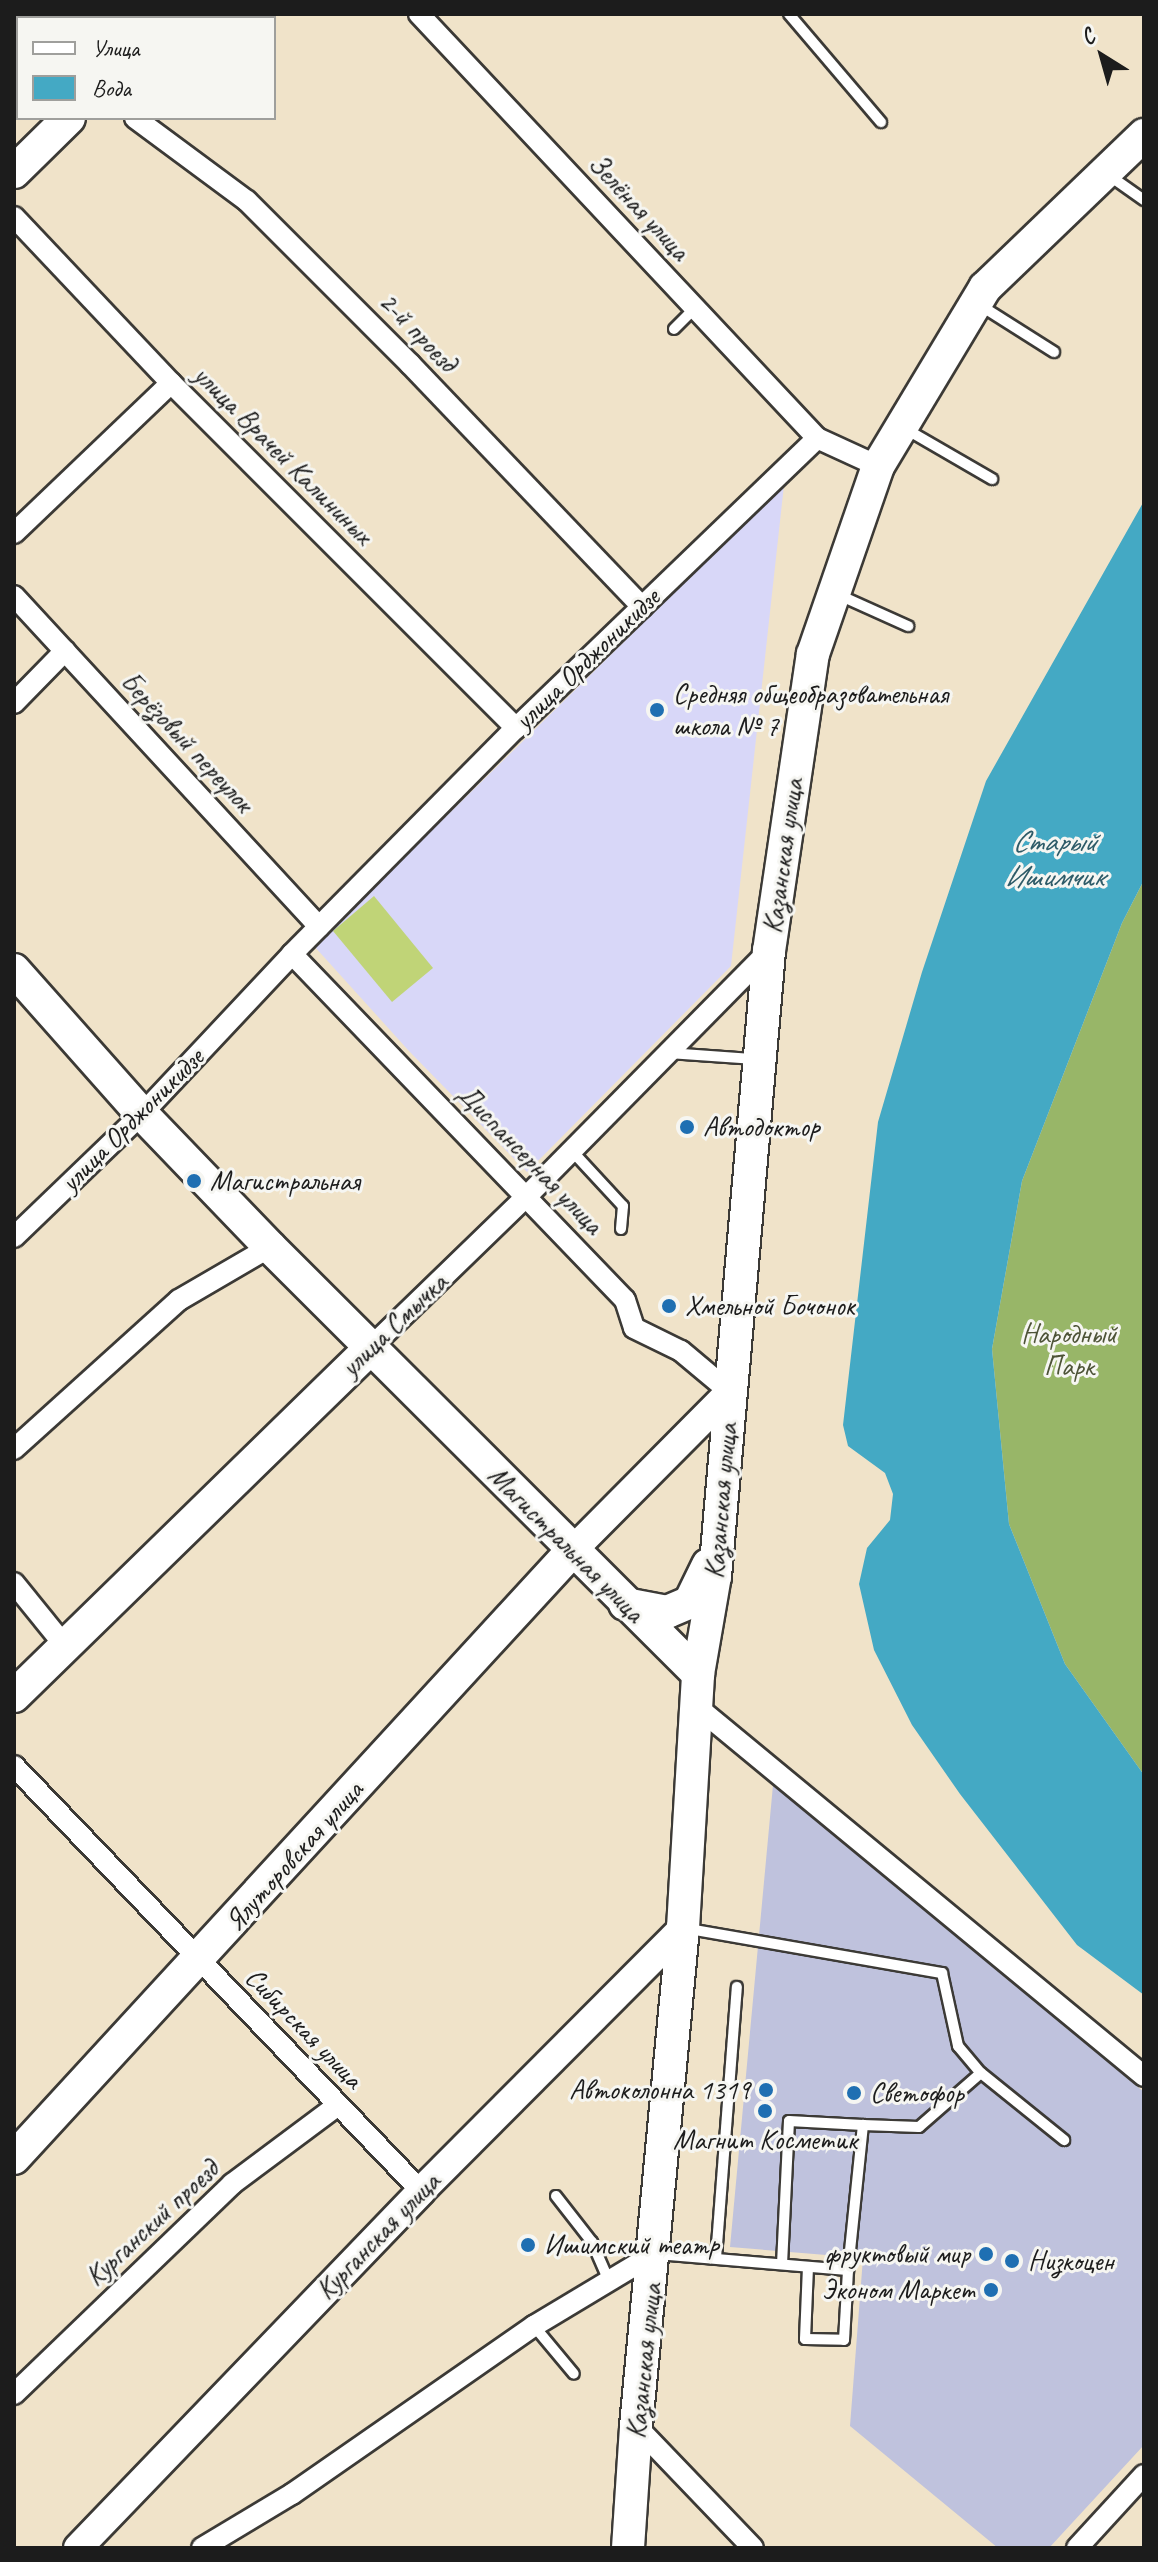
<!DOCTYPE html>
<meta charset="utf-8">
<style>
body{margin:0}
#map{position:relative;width:1158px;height:2562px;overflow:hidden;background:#f0e3c9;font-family:Caveat,sans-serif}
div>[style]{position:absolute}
.built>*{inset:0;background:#d8d7f8}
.industrial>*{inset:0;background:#bfc2dd}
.green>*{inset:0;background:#c0d477}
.forest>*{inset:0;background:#98b668}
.water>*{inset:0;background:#44a9c4}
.roads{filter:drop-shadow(2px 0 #3c3a36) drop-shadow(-2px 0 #3c3a36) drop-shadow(0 2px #3c3a36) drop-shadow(0 -2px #3c3a36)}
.lane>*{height:10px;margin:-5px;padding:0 5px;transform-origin:5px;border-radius:5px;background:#fff}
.street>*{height:20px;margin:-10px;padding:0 10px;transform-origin:10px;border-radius:10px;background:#fff}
.secondary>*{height:28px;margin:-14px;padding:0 14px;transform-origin:14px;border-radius:14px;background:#fff}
.primary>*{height:32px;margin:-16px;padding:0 16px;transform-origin:16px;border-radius:16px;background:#fff}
.dots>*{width:22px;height:22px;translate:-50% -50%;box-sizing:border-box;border:4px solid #f6f6f2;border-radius:50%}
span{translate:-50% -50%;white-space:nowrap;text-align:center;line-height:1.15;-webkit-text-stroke:6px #f6f6f2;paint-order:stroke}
.street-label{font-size:28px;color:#1c1c1c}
.poi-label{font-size:28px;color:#1c1c1c}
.left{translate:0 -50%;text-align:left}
.right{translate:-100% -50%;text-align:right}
.park-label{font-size:28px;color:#4d5337}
.water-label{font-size:30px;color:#2e5b68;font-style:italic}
.frame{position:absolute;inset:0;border:16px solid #1c1c1c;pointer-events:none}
.legend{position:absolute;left:16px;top:16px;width:260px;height:104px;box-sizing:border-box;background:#f6f6f2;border:2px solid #9f9f9c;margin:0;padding:10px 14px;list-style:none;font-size:24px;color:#1c1c1c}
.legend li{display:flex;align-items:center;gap:16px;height:40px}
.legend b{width:40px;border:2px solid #9f9f9c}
.north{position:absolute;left:1062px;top:16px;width:80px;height:80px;-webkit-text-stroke:6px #f6f6f2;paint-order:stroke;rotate:323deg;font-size:22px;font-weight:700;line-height:32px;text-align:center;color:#1c1c1c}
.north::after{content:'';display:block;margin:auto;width:28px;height:36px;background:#1c1c1c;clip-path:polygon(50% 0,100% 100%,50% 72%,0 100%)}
</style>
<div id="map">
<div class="built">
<i style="clip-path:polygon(784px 485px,731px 966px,527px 1172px,409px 1051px,314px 946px)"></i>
</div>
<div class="industrial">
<i style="clip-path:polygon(773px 1785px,1144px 2092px,1144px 2445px,1049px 2548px,998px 2548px,850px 2426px,863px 2258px,730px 2247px)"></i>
</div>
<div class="green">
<i style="clip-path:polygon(374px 896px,433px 968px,392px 1002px,333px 931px)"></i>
</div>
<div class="forest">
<i style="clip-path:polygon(1144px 880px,1144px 1775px,1065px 1664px,1009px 1524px,992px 1349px,1022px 1181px,1122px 923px)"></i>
</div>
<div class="water">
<i style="clip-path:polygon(1144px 501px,1144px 880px,1122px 923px,1022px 1181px,992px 1349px,1009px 1524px,1065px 1664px,1144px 1775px,1144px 1995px,1077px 1945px,960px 1794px,912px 1725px,874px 1650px,859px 1584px,867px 1548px,890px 1520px,893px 1494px,885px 1473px,848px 1446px,843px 1425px,878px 1122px,922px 972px,986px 781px)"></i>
</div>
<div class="roads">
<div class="lane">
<i style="left:789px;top:14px;width:142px;rotate:49.6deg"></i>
<i style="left:1110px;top:176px;width:42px;rotate:35.2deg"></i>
<i style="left:978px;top:304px;width:90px;rotate:32.3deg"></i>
<i style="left:674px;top:329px;width:30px;rotate:-45deg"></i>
<i style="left:904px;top:428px;width:102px;rotate:30.1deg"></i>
<i style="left:839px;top:595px;width:76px;rotate:24.2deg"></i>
<i style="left:670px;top:1053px;width:84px;rotate:4.1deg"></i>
<i style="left:572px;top:1151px;width:75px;rotate:47.2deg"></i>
<i style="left:623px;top:1206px;width:23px;rotate:95deg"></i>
<i style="left:689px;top:1929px;width:257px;rotate:9.9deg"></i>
<i style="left:942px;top:1973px;width:75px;rotate:77.6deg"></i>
<i style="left:958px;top:2046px;width:35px;rotate:50deg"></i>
<i style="left:556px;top:2196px;width:58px;rotate:52deg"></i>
<i style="left:592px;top:2242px;width:43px;rotate:66.4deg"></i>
<i style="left:656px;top:2254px;width:193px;rotate:4.8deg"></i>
<i style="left:848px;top:2270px;width:146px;rotate:-84.1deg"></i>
<i style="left:863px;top:2125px;width:56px;rotate:2deg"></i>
<i style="left:919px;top:2127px;width:82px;rotate:-41.1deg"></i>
<i style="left:981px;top:2073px;width:107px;rotate:38.9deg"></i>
<i style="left:716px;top:2258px;width:272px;rotate:-85.6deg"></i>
<i style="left:782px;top:2264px;width:143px;rotate:-87.2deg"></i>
<i style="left:789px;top:2121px;width:74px;rotate:3.1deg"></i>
<i style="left:808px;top:2267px;width:72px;rotate:92.4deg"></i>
<i style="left:805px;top:2339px;width:39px;rotate:1deg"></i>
<i style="left:844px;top:2340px;width:70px;rotate:-86.7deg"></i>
<i style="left:534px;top:2326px;width:62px;rotate:50.2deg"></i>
</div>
<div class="street">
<i style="left:419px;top:14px;width:582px;rotate:46.81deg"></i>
<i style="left:135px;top:118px;width:139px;rotate:36.5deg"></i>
<i style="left:247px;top:201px;width:231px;rotate:45deg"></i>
<i style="left:410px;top:364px;width:336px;rotate:46.3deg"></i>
<i style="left:14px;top:217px;width:228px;rotate:46.6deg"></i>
<i style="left:171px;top:383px;width:488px;rotate:45deg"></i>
<i style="left:14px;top:533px;width:217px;rotate:-43.7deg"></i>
<i style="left:14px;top:596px;width:450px;rotate:47.3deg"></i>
<i style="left:14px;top:703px;width:73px;rotate:-45.6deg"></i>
<i style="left:292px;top:954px;width:480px;rotate:46.1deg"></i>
<i style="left:625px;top:1300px;width:29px;rotate:72deg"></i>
<i style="left:634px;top:1328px;width:52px;rotate:26.1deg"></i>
<i style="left:681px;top:1351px;width:64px;rotate:39.9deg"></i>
<i style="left:14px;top:1237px;width:178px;rotate:-43.9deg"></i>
<i style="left:142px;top:1114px;width:219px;rotate:-46.8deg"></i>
<i style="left:292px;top:954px;width:318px;rotate:-45.3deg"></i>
<i style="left:516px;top:728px;width:418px;rotate:-43.9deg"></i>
<i style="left:817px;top:438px;width:67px;rotate:24.7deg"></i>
<i style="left:370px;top:1348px;width:220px;rotate:-44.1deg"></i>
<i style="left:528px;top:1195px;width:343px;rotate:-45.4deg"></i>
<i style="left:14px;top:1449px;width:222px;rotate:-42.1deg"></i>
<i style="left:179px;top:1300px;width:105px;rotate:-30.2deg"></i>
<i style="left:14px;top:1583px;width:81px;rotate:51deg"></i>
<i style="left:701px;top:1696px;width:15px;rotate:86deg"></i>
<i style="left:702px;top:1711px;width:573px;rotate:39.55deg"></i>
<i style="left:14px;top:1766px;width:588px;rotate:46.24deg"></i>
<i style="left:14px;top:2394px;width:303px;rotate:-43.9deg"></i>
<i style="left:232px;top:2184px;width:132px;rotate:-36.7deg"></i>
<i style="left:636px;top:2426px;width:169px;rotate:46.2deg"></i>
<i style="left:202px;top:2548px;width:105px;rotate:-31deg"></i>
<i style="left:292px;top:2494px;width:295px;rotate:-34.8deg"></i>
<i style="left:534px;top:2326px;width:140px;rotate:-31deg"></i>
<i style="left:1077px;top:2548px;width:99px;rotate:-47.5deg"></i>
</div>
<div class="secondary">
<i style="left:572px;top:1551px;width:224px;rotate:-45.2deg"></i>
<i style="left:78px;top:2548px;width:495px;rotate:-46.1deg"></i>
<i style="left:421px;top:2191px;width:371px;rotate:-45.1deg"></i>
</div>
<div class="primary">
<i style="left:165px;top:18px;width:6px;rotate:-45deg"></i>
<i style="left:14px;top:172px;width:77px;rotate:-44.5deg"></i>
<i style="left:14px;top:970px;width:193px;rotate:48.4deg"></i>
<i style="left:142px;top:1114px;width:185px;rotate:46.1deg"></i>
<i style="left:270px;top:1247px;width:605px;rotate:44.93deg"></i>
<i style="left:625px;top:1604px;width:43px;rotate:10.8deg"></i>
<i style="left:667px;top:1612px;width:25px;rotate:-23deg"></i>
<i style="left:690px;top:1602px;width:41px;rotate:-64.1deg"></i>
<i style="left:14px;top:1696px;width:498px;rotate:-44.3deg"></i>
<i style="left:14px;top:2158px;width:825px;rotate:-47.41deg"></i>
<i style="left:628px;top:2548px;width:122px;rotate:-86.2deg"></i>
<i style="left:636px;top:2426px;width:500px;rotate:-84.61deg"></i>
<i style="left:683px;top:1928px;width:254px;rotate:-86.6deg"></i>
<i style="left:698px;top:1674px;width:99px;rotate:-80.2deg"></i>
<i style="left:715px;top:1576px;width:627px;rotate:-85.06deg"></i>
<i style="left:769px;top:951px;width:300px;rotate:-81.6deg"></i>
<i style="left:813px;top:654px;width:199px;rotate:-70.9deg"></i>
<i style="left:878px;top:466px;width:208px;rotate:-59deg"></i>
<i style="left:985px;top:288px;width:221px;rotate:-43.9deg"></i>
</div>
</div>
<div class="dots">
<i style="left:657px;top:710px;background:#1f6fb2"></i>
<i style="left:687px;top:1127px;background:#1f6fb2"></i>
<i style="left:194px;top:1181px;background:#1f6fb2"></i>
<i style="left:669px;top:1306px;background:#1f6fb2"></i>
<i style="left:766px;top:2090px;background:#1f6fb2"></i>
<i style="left:854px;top:2093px;background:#1f6fb2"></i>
<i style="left:765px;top:2111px;background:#1f6fb2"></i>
<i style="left:528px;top:2245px;background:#1f6fb2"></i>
<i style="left:986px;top:2254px;background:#1f6fb2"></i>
<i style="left:1012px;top:2261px;background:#1f6fb2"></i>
<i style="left:991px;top:2290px;background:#1f6fb2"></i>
</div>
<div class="street-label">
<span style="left:639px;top:207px;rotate:47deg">Зелёная улица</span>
<span style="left:418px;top:332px;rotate:46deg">2-й проезд</span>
<span style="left:283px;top:455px;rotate:45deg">улица Врачей Калининых</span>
<span style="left:587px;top:659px;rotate:-44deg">улица Орджоникидзе</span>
<span style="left:187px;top:742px;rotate:47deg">Берёзовый переулок</span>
<span style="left:783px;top:856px;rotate:-82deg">Казанская улица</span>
<span style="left:132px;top:1120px;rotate:-45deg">улица Орджоникидзе</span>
<span style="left:530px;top:1159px;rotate:46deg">Диспансерная улица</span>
<span style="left:394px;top:1325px;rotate:-44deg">улица Смычка</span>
<span style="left:721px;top:1501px;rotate:-85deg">Казанская улица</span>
<span style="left:566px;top:1544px;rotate:45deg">Магистральная улица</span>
<span style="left:294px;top:1856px;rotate:-48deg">Ялуторовская улица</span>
<span style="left:304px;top:2028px;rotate:46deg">Сибирская улица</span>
<span style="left:152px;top:2223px;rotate:-43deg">Курганский проезд</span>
<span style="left:378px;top:2236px;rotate:-46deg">Курганская улица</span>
<span style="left:644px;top:2361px;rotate:-84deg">Казанская улица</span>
</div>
<div class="poi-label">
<span class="left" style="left:673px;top:710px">Средняя общеобразовательная<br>школа № 7</span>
<span class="left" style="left:703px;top:1127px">Автодоктор</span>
<span class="left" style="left:210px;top:1181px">Магистральная</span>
<span class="left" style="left:685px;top:1306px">Хмельной Бочонок</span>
<span class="right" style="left:750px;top:2090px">Автоколонна 1319</span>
<span class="left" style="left:870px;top:2093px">Светофор</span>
<span style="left:765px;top:2140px">Магнит Косметик</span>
<span class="left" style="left:544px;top:2245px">Ишимский театр</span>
<span class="right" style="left:970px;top:2254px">фруктовый мир</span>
<span class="left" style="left:1028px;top:2261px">Низкоцен</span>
<span class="right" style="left:975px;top:2290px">Эконом Маркет</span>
</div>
<div class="park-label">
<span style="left:1069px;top:1350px">Народный<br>Парк</span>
</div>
<div class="water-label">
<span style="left:1054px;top:858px">Старый<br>Ишимчик</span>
</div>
<div class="frame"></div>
<ul class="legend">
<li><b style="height:10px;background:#fff"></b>Улица</li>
<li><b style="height:22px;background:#44a9c4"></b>Вода</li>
</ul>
<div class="north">С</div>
</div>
